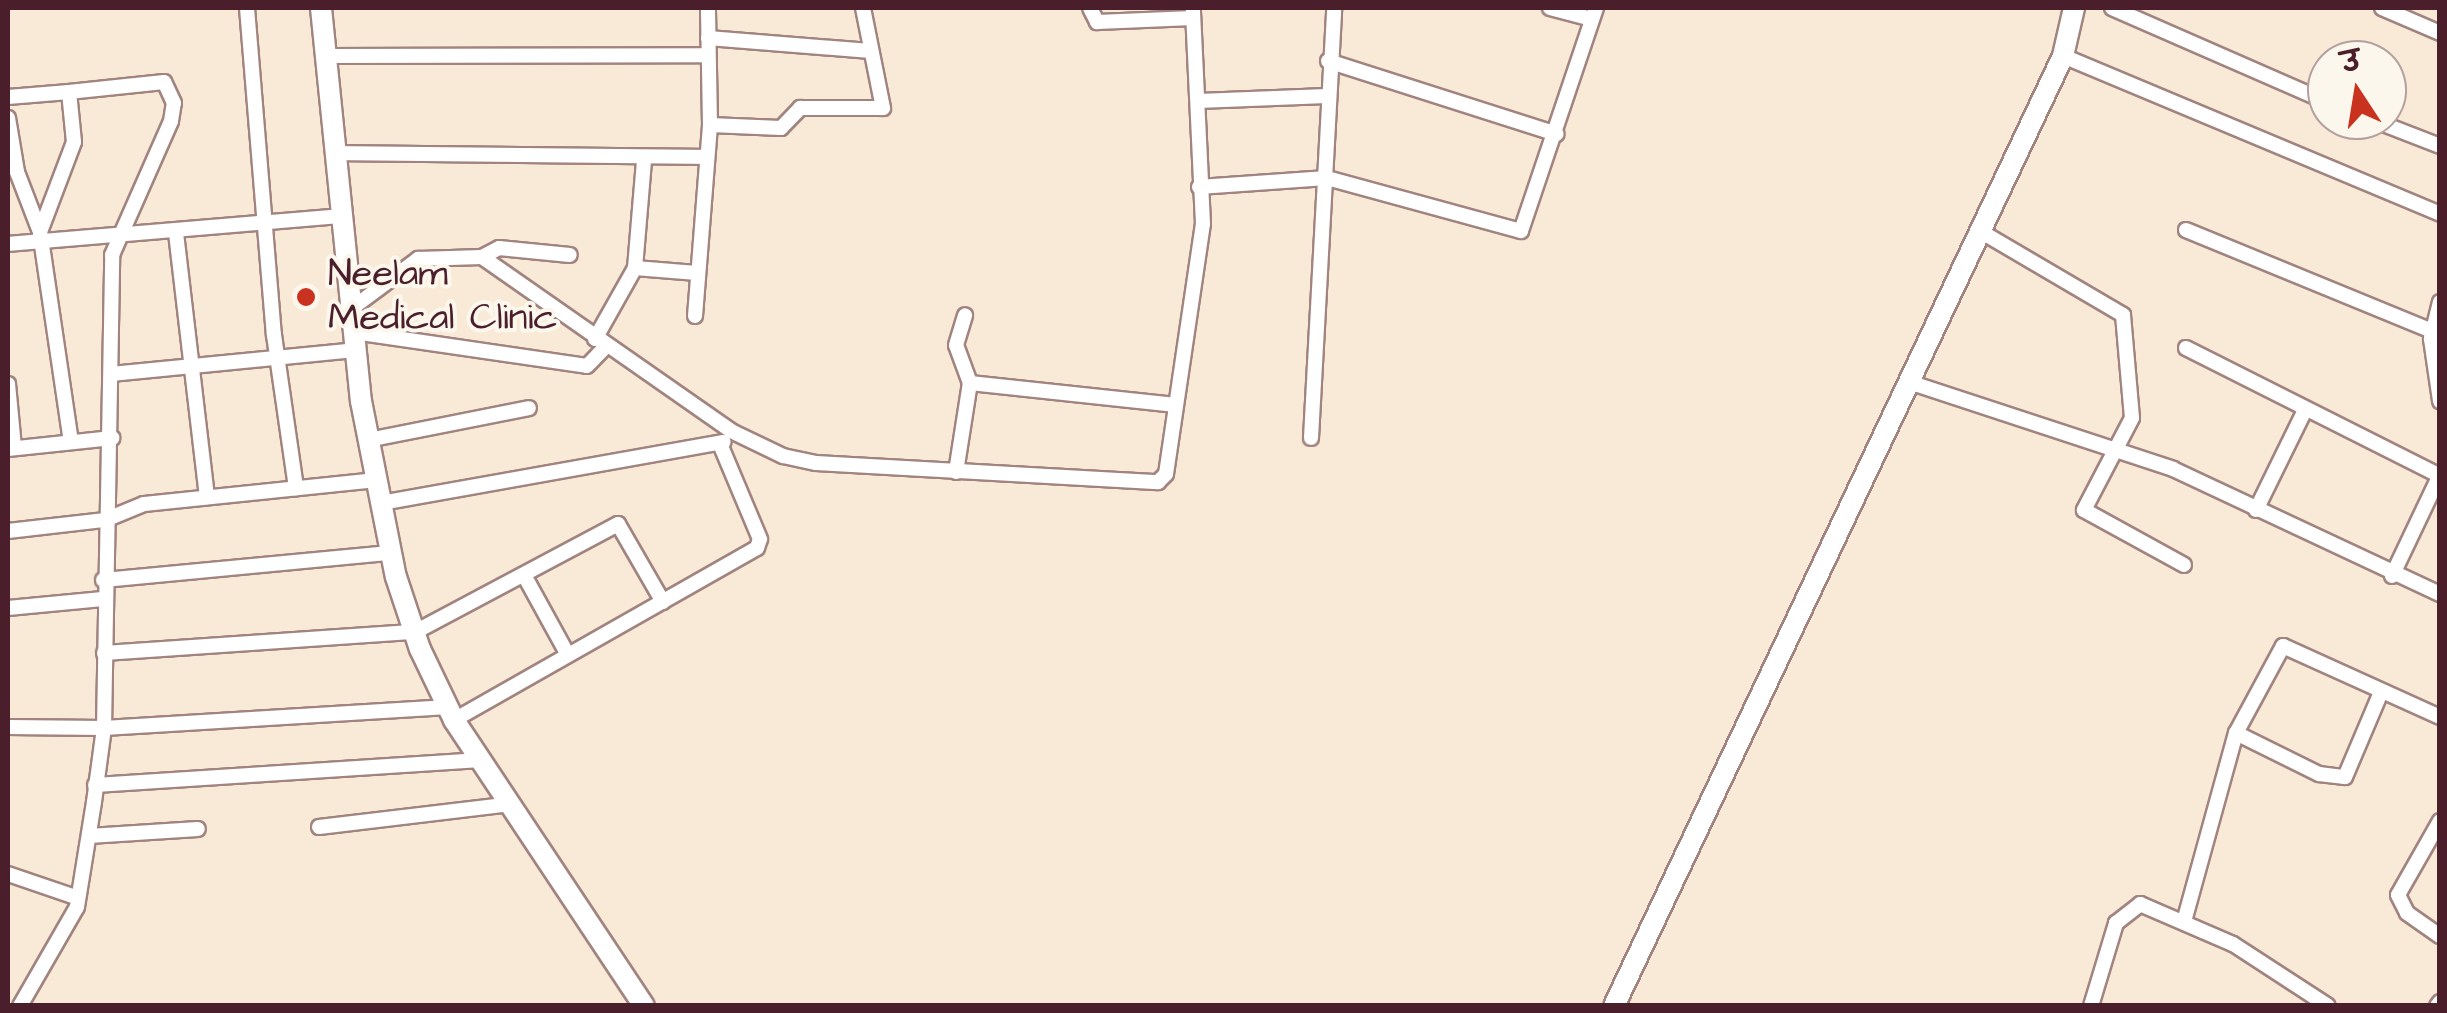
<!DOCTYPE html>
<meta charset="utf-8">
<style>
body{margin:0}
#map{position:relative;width:2447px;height:1013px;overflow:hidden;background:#f8ead6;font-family:"Architects Daughter","Playpen Sans Deva",sans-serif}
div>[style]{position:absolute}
.roads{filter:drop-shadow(2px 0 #a18480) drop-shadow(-2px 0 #a18480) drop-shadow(0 2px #a18480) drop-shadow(0 -2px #a18480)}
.street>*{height:14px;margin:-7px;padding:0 7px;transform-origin:7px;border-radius:7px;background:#fff}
.secondary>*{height:20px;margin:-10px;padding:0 10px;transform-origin:10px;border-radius:10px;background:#fff}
.dots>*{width:28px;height:28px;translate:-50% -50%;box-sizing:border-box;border:5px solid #fbf7ec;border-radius:50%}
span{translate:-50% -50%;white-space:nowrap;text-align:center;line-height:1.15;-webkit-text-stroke:8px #fbf7ec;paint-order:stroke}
.poi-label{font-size:38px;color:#4a1f2b}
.left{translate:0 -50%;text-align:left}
.frame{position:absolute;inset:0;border:10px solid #4a1f2b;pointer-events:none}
.north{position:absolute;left:2307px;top:40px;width:100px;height:100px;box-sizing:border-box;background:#fbf7ec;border:2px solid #b4a19f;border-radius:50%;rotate:348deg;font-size:28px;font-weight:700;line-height:40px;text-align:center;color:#4a1f2b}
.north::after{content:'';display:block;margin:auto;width:35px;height:45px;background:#c8321e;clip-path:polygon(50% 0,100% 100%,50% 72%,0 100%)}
</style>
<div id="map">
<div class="roads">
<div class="street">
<i style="left:247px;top:8px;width:328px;rotate:85.3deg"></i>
<i style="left:274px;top:335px;width:155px;rotate:81.8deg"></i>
<i style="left:1090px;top:8px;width:16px;rotate:63deg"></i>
<i style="left:1097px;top:22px;width:96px;rotate:-2.4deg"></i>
<i style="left:1550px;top:8px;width:43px;rotate:14.7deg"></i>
<i style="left:2112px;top:8px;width:235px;rotate:23.6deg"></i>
<i style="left:2382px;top:8px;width:63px;rotate:23.3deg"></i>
<i style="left:708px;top:38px;width:163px;rotate:4.6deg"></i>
<i style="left:325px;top:56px;width:383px;rotate:-0.1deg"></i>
<i style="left:2063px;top:56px;width:409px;rotate:22.7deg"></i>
<i style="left:1328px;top:61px;width:240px;rotate:17.7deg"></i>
<i style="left:8px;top:97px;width:61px;rotate:-4.7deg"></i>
<i style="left:1198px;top:101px;width:129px;rotate:-2.2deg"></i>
<i style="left:8px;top:118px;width:55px;rotate:80.5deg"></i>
<i style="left:17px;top:172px;width:64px;rotate:69deg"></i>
<i style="left:2373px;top:120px;width:72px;rotate:21.2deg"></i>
<i style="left:710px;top:125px;width:71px;rotate:2.4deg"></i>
<i style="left:781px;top:128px;width:28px;rotate:-46deg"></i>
<i style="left:800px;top:108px;width:83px"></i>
<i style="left:883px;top:108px;width:102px;rotate:-101.3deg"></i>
<i style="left:335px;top:153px;width:371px;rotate:0.6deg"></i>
<i style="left:1199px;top:187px;width:128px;rotate:-4deg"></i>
<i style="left:1327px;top:178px;width:201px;rotate:15.3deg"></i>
<i style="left:1521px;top:231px;width:235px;rotate:-71.4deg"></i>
<i style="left:2186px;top:230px;width:266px;rotate:22.3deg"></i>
<i style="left:1980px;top:231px;width:166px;rotate:30.4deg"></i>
<i style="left:2123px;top:315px;width:103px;rotate:85deg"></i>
<i style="left:2132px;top:418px;width:104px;rotate:117.6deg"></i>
<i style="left:2084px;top:510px;width:114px;rotate:28.8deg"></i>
<i style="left:176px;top:233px;width:266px;rotate:83.3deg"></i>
<i style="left:8px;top:244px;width:335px;rotate:-4.8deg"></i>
<i style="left:482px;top:257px;width:19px;rotate:-28deg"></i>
<i style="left:499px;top:248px;width:71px;rotate:5.6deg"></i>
<i style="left:635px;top:268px;width:62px;rotate:4.6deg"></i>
<i style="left:2440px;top:302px;width:38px;rotate:104deg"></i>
<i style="left:2431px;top:339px;width:63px;rotate:81.7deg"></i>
<i style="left:351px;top:309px;width:84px;rotate:-36.7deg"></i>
<i style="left:418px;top:259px;width:64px;rotate:-1.8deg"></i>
<i style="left:482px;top:257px;width:304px;rotate:34.9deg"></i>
<i style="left:731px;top:431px;width:58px;rotate:25.7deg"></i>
<i style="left:783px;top:456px;width:34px;rotate:12deg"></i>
<i style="left:816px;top:463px;width:343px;rotate:3.2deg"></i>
<i style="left:1158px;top:482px;width:11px;rotate:-45deg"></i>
<i style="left:1166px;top:474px;width:253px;rotate:-81.6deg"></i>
<i style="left:1203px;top:224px;width:216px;rotate:-92.7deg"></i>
<i style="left:695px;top:316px;width:192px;rotate:-85.5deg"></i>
<i style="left:710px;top:125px;width:117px;rotate:-91deg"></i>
<i style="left:354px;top:332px;width:235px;rotate:8.3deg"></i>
<i style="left:587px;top:366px;width:28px;rotate:-46deg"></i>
<i style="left:595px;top:339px;width:81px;rotate:-60.6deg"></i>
<i style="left:635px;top:268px;width:108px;rotate:-85.2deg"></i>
<i style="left:2186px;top:348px;width:283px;rotate:26.7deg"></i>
<i style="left:111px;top:374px;width:245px;rotate:-5.6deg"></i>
<i style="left:1909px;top:382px;width:278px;rotate:18.2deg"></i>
<i style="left:2173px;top:469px;width:295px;rotate:25.1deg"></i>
<i style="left:970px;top:383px;width:207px;rotate:6.1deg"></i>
<i style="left:8px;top:384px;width:64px;rotate:84.6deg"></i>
<i style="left:1311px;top:438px;width:431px;rotate:-86.9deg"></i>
<i style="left:368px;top:440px;width:164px;rotate:-11.2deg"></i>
<i style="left:8px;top:449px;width:105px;rotate:-6deg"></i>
<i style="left:956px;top:472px;width:90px;rotate:-81.1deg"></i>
<i style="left:970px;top:383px;width:40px;rotate:-110.2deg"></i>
<i style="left:956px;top:345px;width:31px;rotate:-73deg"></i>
<i style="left:381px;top:503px;width:348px;rotate:-10.1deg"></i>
<i style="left:2256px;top:510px;width:111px;rotate:-63.9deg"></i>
<i style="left:8px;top:531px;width:98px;rotate:-6.5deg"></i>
<i style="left:105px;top:520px;width:42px;rotate:-22.3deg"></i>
<i style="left:144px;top:504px;width:234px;rotate:-5.9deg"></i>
<i style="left:524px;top:575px;width:91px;rotate:61.2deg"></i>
<i style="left:2392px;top:576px;width:112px;rotate:-64.6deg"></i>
<i style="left:103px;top:580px;width:289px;rotate:-5.4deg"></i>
<i style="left:8px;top:608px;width:95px;rotate:-5.4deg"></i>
<i style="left:104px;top:653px;width:312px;rotate:-3.9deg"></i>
<i style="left:415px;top:632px;width:230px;rotate:-28deg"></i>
<i style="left:618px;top:524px;width:90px;rotate:60deg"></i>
<i style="left:454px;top:720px;width:348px;rotate:-29.6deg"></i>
<i style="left:757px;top:548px;width:9px;rotate:-72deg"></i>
<i style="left:760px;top:539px;width:101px;rotate:-112.8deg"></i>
<i style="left:8px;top:727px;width:96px;rotate:0.6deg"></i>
<i style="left:104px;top:728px;width:345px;rotate:-3.5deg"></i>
<i style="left:2236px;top:733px;width:93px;rotate:26.3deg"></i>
<i style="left:2319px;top:774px;width:26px;rotate:7deg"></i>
<i style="left:2345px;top:777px;width:92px;rotate:-67deg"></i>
<i style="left:95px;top:785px;width:387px;rotate:-3.7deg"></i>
<i style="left:2440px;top:821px;width:85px;rotate:119.6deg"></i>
<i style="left:2398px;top:895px;width:20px;rotate:63deg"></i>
<i style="left:2407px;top:913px;width:40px;rotate:34.9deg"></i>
<i style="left:319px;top:827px;width:193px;rotate:-6.8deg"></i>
<i style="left:89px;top:836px;width:109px;rotate:-3.7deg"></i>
<i style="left:8px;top:874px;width:74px;rotate:18.9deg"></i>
<i style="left:2185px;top:918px;width:192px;rotate:-74.6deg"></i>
<i style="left:2236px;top:733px;width:99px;rotate:-61.6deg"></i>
<i style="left:2283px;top:646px;width:172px;rotate:24.3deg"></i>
<i style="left:20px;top:1006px;width:114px;rotate:-60.1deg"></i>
<i style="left:77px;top:907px;width:106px;rotate:-80.8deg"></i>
<i style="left:94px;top:802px;width:75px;rotate:-82.3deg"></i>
<i style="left:104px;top:728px;width:473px;rotate:-89deg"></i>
<i style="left:112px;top:255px;width:146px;rotate:-66.2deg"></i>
<i style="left:171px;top:121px;width:18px;rotate:-81deg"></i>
<i style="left:174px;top:103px;width:23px;rotate:-115deg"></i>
<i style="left:164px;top:82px;width:96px;rotate:174deg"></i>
<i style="left:69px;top:92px;width:50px;rotate:84.3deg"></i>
<i style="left:74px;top:142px;width:96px;rotate:110.7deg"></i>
<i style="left:40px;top:232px;width:211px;rotate:81.6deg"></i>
<i style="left:2091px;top:1006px;width:87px;rotate:-73.2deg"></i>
<i style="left:2116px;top:923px;width:31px;rotate:-38deg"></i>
<i style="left:2140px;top:904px;width:101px;rotate:23.3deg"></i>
<i style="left:2233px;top:944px;width:113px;rotate:33.1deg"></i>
<i style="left:2437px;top:1006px;width:5px;rotate:-53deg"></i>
</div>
<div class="secondary">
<i style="left:321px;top:8px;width:395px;rotate:84.2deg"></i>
<i style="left:361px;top:401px;width:179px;rotate:78.8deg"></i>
<i style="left:396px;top:577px;width:76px;rotate:71.6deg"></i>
<i style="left:420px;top:649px;width:79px;rotate:64.4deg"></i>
<i style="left:454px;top:720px;width:343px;rotate:56.4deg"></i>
<i style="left:1614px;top:1006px;width:1051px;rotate:-64.7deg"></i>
<i style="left:2063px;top:56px;width:49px;rotate:-77.1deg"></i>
</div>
</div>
<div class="dots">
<i style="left:306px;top:297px;background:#c8321e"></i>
</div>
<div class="poi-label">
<span class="left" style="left:328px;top:297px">Neelam<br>Medical Clinic</span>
</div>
<div class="frame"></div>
<div class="north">उ</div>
</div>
